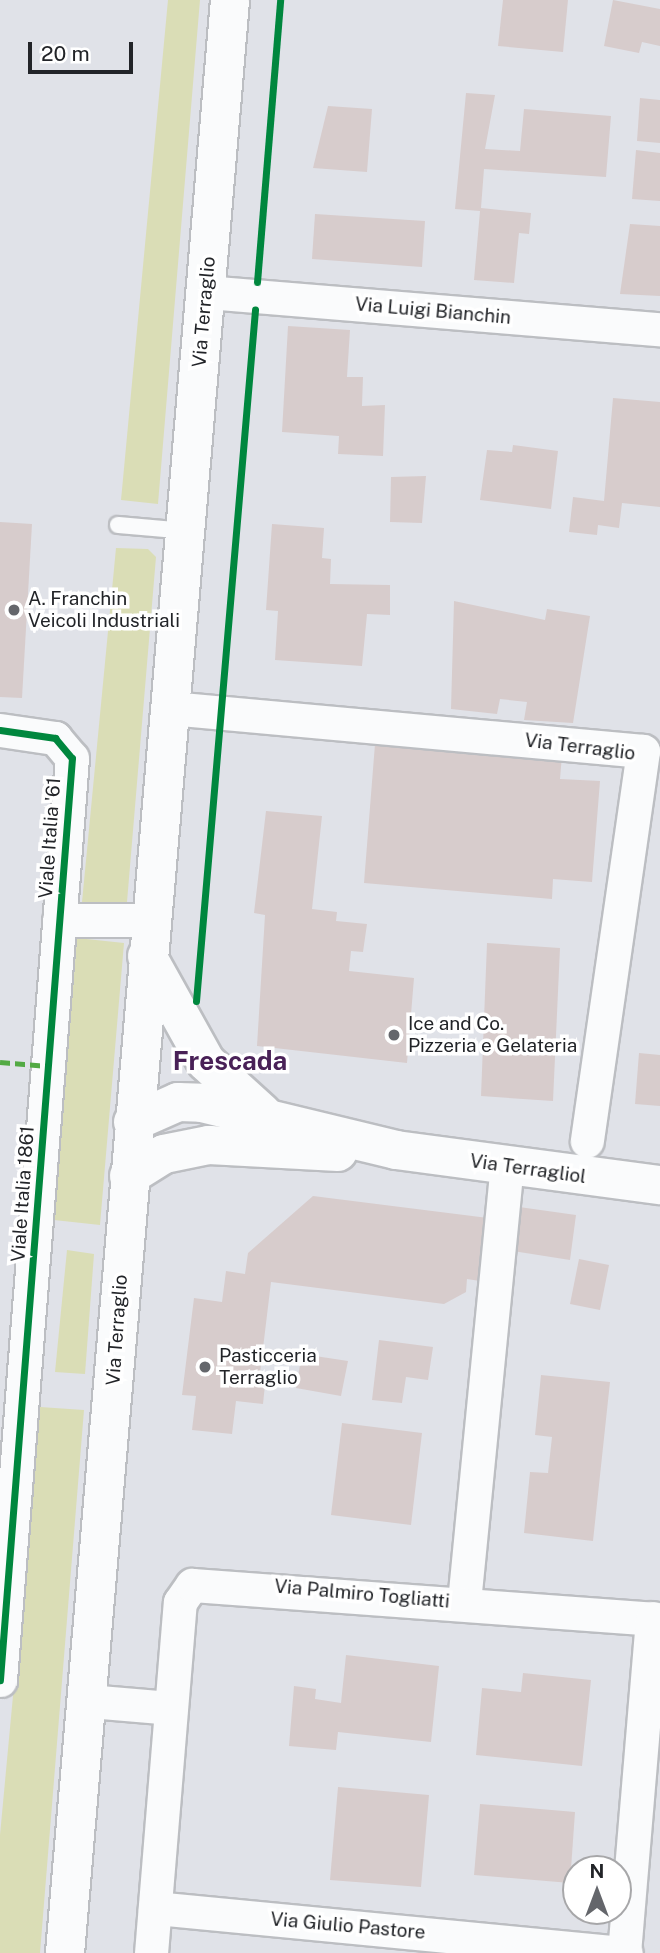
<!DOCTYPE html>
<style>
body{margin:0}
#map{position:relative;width:660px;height:1953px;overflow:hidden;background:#e0e2e8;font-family:"Public Sans",sans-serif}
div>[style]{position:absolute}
.green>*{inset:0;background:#daddb6}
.building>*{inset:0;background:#d7cccc}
.roads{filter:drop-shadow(2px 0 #bcbec2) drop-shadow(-2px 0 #bcbec2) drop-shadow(0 2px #bcbec2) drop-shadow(0 -2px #bcbec2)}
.service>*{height:16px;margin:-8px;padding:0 8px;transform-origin:8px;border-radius:8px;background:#fafbfc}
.minor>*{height:33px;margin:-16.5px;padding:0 16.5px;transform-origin:16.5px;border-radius:16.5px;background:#fafbfc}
.tertiary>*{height:38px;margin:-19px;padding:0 19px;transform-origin:19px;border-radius:19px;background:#fafbfc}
.primary>*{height:38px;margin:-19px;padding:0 19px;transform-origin:19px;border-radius:19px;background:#fafbfc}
.quiet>*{height:5px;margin-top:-2.5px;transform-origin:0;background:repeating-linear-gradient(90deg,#53aa44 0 10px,transparent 0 15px)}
.cycleway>*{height:7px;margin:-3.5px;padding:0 3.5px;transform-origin:3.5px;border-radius:3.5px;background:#00873e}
.dots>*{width:19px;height:19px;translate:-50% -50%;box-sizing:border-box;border:4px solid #fff;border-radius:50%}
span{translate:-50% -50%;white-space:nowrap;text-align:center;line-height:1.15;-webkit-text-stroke:7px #fff;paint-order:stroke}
.street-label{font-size:19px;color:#222428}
.poi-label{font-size:19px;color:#222428}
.left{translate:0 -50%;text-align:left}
.district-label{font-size:26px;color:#492157;font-weight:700}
.north{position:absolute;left:562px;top:1855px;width:70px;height:70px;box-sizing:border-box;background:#fff;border:2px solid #a7a7a9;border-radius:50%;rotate:0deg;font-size:19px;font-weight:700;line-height:28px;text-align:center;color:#222428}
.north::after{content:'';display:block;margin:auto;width:24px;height:32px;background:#64666b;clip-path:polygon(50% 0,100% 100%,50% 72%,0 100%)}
.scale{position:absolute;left:28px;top:42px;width:105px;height:32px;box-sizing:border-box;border:4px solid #222428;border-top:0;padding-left:9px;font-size:21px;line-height:24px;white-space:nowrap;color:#222428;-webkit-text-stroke:5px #fff;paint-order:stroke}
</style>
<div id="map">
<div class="green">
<i style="clip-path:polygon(168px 0,200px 0,158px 504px,121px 500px)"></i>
<i style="clip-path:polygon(116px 548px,148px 549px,156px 557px,127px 902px,82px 902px)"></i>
<i style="clip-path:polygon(77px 938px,124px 943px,100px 1225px,54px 1220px)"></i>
<i style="clip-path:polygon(67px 1250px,94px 1254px,85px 1374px,55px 1372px)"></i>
<i style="clip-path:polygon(40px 1407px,84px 1410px,40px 1953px,0 1953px,0 1835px)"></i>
</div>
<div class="building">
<i style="clip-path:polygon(503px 0,568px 0,563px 52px,498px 46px)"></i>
<i style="clip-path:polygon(613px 0,660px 9px,660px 46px,642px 42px,639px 53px,604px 46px)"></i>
<i style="clip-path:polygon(466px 93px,495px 95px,485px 149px,520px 151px,524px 109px,611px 116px,606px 177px,484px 169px,481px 208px,531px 213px,529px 234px,519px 233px,514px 283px,474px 280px,480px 211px,455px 209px)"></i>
<i style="clip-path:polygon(640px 98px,660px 100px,660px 143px,637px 141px)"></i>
<i style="clip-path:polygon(328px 106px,372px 109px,367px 172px,313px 168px)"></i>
<i style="clip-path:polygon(636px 150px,660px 153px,660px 201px,632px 199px)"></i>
<i style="clip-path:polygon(315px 214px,425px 221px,422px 267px,312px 259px)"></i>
<i style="clip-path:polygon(630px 224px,660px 226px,660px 296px,620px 294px)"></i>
<i style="clip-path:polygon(288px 326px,350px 330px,347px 377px,363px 377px,362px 406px,385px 405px,383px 456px,338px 454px,339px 436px,282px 432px)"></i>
<i style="clip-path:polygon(613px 398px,660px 402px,660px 507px,622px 503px,619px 528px,598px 525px,597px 535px,569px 532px,573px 497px,604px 501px)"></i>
<i style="clip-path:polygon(513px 445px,558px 451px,551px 509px,480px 500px,487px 450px,512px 452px)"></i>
<i style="clip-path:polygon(426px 476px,422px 523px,390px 522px,391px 477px)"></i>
<i style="clip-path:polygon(0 522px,32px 524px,22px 698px,0 697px)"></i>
<i style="clip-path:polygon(272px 524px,324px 528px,322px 558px,331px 559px,330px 584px,390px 585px,390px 615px,367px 614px,362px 666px,275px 660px,278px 611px,266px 610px)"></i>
<i style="clip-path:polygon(454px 601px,545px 620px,547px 609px,590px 616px,573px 723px,524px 720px,527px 702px,500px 699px,497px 714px,451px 709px)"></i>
<i style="clip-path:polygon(375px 744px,562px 755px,560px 779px,600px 781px,592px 882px,553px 879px,552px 899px,364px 883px)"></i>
<i style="clip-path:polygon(266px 811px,322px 816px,312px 909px,337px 912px,336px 921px,367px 924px,363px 952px,351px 951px,349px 971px,414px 978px,407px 1063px,257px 1046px,265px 915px,254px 913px)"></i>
<i style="clip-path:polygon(487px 943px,560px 948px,553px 1101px,481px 1096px)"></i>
<i style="clip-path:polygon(639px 1053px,660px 1055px,660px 1106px,635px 1104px)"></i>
<i style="clip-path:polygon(313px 1196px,488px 1218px,480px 1281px,467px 1279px,466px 1292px,444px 1304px,271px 1282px,260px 1373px,266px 1375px,263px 1404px,236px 1401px,232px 1434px,192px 1430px,196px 1396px,182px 1395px,194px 1298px,222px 1302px,226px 1271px,245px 1274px,248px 1253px)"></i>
<i style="clip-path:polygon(512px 1206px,576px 1215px,570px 1260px,506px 1250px)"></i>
<i style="clip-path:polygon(579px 1259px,609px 1265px,600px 1310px,570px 1304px)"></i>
<i style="clip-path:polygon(379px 1340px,433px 1347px,428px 1380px,406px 1377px,402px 1403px,372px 1400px)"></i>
<i style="clip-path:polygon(302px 1354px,348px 1361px,341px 1396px,296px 1388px)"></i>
<i style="clip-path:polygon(541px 1375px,610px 1382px,593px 1541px,524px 1533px,530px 1472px,548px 1473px,552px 1437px,535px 1435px)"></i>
<i style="clip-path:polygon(342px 1423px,422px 1433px,411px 1525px,331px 1515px)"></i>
<i style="clip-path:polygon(346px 1655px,439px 1666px,431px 1742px,338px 1732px,336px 1750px,289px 1746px,294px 1686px,316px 1689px,315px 1699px,341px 1703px)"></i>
<i style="clip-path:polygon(523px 1673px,591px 1680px,582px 1766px,476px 1755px,482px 1688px,521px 1692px)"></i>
<i style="clip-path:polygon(338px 1787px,429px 1795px,421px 1887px,330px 1880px)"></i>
<i style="clip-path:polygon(480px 1804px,575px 1812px,570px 1883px,474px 1875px)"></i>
</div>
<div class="roads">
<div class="service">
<i style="left:118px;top:525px;width:68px;rotate:5deg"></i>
</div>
<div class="minor">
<i style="left:206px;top:292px;width:456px;rotate:4.7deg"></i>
<i style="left:170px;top:708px;width:475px;rotate:5.2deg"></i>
<i style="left:643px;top:751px;width:394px;rotate:98.2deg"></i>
<i style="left:0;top:730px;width:56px;rotate:8.3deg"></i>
<i style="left:55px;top:738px;width:26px;rotate:50deg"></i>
<i style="left:72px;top:758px;width:925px;rotate:94.47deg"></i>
<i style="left:59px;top:920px;width:91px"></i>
<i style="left:464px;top:1602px;width:438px;rotate:-84.4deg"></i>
<i style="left:89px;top:1701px;width:82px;rotate:4.9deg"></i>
<i style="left:155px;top:1908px;width:473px;rotate:5.5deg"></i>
<i style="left:151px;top:1953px;width:352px;rotate:-85.3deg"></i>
<i style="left:180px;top:1602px;width:21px;rotate:-55deg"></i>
<i style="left:192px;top:1585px;width:469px;rotate:4.2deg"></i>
<i style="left:624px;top:1953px;width:336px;rotate:-85.2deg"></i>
</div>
<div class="tertiary">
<i style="left:147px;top:956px;width:121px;rotate:60.9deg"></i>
<i style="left:206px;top:1062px;width:76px;rotate:42.3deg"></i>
<i style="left:133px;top:1122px;width:49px;rotate:-24deg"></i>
<i style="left:178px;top:1102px;width:24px;rotate:2deg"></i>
<i style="left:202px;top:1103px;width:200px;rotate:13.6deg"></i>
<i style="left:396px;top:1150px;width:266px;rotate:7.6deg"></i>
<i style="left:129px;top:1176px;width:41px;rotate:-32.2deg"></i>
<i style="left:164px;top:1154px;width:46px;rotate:-11.3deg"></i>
<i style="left:209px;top:1145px;width:129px;rotate:3.1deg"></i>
</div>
<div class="primary">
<i style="left:65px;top:1953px;width:1960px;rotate:-85.17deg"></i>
</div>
</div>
<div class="quiet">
<i style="left:0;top:1062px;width:48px;rotate:4.8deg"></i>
</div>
<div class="cycleway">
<i style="left:257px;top:282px;width:283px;rotate:-85.3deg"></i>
<i style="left:0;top:730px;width:56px;rotate:8.3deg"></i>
<i style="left:55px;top:738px;width:26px;rotate:50deg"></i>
<i style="left:72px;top:758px;width:925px;rotate:94.47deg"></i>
<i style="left:196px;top:1001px;width:694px;rotate:-85.12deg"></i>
</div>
<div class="dots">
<i style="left:14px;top:610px;background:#64666b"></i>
<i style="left:394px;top:1035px;background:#64666b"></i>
<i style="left:205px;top:1367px;background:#64666b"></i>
</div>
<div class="street-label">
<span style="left:433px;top:311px;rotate:5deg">Via Luigi Bianchin</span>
<span style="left:204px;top:312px;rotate:-85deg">Via Terraglio</span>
<span style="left:580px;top:747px;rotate:7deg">Via Terraglio</span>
<span style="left:50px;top:838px;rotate:-86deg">Viale Italia '61</span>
<span style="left:528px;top:1169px;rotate:8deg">Via Terragliol</span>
<span style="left:23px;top:1194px;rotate:-86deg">Viale Italia 1861</span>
<span style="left:117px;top:1330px;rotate:-86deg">Via Terraglio</span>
<span style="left:362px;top:1594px;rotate:5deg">Via Palmiro Togliatti</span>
<span style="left:348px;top:1926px;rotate:5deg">Via Giulio Pastore</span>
</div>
<div class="poi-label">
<span class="left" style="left:28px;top:610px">A. Franchin<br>Veicoli Industriali</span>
<span class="left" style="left:408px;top:1035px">Ice and Co.<br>Pizzeria e Gelateria</span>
<span class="left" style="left:219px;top:1367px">Pasticceria<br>Terraglio</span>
</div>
<div class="district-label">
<span style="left:230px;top:1061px">Frescada</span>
</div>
<div class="north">N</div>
<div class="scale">20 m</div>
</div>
